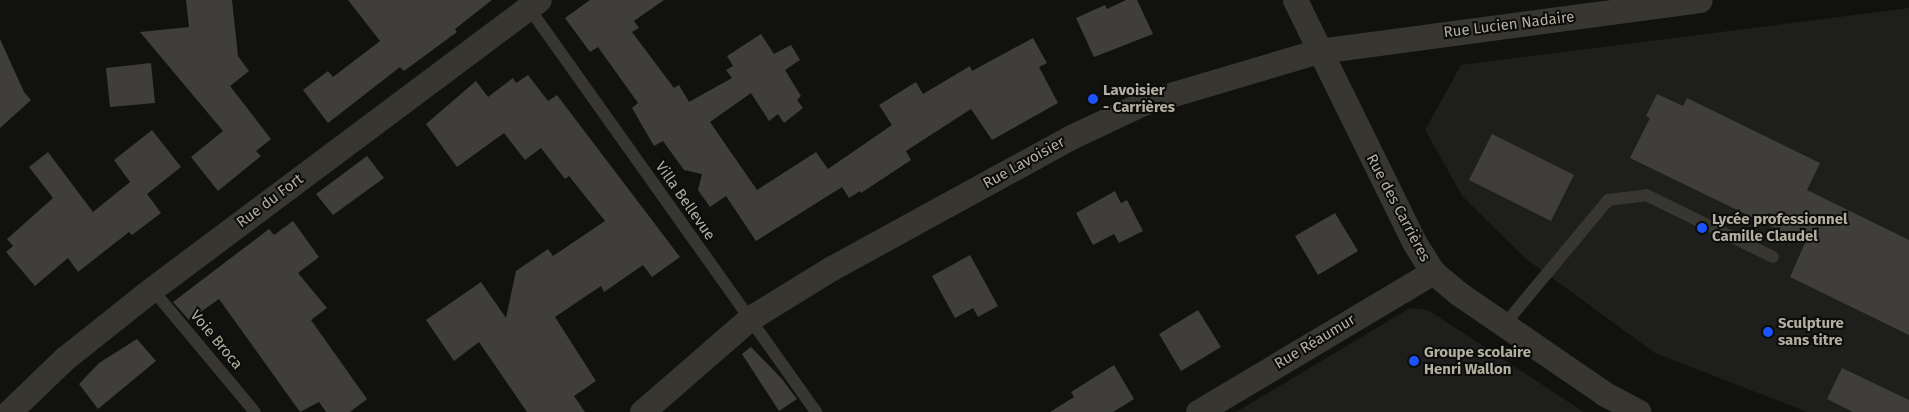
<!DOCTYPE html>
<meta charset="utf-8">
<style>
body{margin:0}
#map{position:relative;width:1909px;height:412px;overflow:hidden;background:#111110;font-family:"Fira Sans",sans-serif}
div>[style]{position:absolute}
.built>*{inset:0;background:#1e1e1c}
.building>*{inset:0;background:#3f3e3a}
.service>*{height:12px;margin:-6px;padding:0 6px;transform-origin:6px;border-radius:6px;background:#373631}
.minor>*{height:25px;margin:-12.5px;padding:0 12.5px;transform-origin:12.5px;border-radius:12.5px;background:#373631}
.dots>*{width:14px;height:14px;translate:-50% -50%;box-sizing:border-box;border:2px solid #0c0c0b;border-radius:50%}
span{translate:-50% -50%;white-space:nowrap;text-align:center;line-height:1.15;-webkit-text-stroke:4px #0c0c0b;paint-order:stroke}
.street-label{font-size:15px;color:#b3afa0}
.poi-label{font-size:15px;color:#b3afa0;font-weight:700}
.left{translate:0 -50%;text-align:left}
</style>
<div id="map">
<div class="built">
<i style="clip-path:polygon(1909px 8px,1909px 412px,1807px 412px,1655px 353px,1526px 259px,1463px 197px,1425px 130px,1461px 65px)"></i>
<i style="clip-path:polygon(1410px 308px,1428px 310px,1584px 412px,1236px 412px)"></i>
</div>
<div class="building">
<i style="clip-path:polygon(186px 0,232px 0,238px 56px,249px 71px,230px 86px,271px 139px,256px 151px,261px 156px,218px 191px,191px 157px,223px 131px,140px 32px,189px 27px)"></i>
<i style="clip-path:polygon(348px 0,492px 0,455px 29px,457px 32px,404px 71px,400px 67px,328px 123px,303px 90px,328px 71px,333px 77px,380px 41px)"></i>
<i style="clip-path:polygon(590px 0,664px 0,634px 21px,639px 28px,632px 32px,674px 88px,679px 85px,689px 102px,732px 78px,726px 70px,733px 66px,727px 56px,761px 34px,774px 54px,791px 45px,800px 60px,785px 70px,801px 96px,797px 100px,803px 108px,784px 123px,778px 114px,769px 121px,751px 93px,710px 122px,757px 190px,816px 152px,828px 169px,892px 125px,879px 105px,916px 82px,923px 94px,970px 66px,972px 71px,1033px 38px,1047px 63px,1039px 67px,1058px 103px,992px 140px,971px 109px,906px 151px,911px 160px,861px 193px,860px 191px,849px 198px,842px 187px,756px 241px,726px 196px,710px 207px,698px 190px,702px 174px,684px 170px,663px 141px,654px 146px,632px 108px,638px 103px,598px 47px,590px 52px,565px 18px)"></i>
<i style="clip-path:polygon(1126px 0,1137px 0,1153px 34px,1094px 57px,1076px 18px,1105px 5px,1107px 9px)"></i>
<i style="clip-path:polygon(0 39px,24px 92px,31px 100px,0 128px)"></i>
<i style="clip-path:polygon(151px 63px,155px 103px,110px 107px,106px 68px)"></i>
<i style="clip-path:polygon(528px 75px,548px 101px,557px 95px,680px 257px,652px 277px,643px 265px,604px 292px,601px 286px,555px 317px,596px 381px,574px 396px,585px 412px,527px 412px,479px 342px,454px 361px,426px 320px,481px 282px,506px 318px,516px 271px,548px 249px,553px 256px,605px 221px,569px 176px,565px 179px,541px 148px,525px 160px,504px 133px,457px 167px,426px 124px,476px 81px,488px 97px,513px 78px,516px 83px)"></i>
<i style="clip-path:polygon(1657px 94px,1683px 106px,1687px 98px,1820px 163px,1807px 190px,1909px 240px,1909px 335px,1790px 277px,1805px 243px,1630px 158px,1650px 118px,1646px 116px)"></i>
<i style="clip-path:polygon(152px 130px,181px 167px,147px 194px,161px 213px,132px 235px,129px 232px,78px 272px,68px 258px,35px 286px,6px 252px,13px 246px,7px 239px,53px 198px,29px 167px,48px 152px,93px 212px,130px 182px,114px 160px)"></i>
<i style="clip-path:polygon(1492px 134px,1574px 175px,1551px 221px,1469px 180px)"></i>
<i style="clip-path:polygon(367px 156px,384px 178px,333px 215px,316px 194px)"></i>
<i style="clip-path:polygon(1115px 191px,1121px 203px,1127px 200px,1143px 231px,1119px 243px,1114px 234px,1093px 245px,1076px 213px)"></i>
<i style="clip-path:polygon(1335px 213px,1358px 251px,1318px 275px,1295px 236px)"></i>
<i style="clip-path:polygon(293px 221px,319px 257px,298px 273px,327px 308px,311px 320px,367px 399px,350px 412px,326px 412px,319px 402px,300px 412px,219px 299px,189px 320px,173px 302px,269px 229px,274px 235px)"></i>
<i style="clip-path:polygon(970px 255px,998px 306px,978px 317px,973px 308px,955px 318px,932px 276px)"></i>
<i style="clip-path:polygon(1198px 310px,1221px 347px,1181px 371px,1159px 334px)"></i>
<i style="clip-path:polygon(137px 339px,156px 361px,98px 409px,79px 384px,99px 363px)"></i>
<i style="clip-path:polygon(751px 347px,782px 379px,797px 399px,779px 411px,742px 354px)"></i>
<i style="clip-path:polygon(1114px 365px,1134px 399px,1113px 412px,1050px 412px,1074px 397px,1071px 392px)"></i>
<i style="clip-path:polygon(1842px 368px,1909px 400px,1909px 412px,1853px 412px,1827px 399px)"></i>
</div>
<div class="service">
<i style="left:529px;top:8px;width:496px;rotate:54.6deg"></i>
<i style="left:152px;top:289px;width:160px;rotate:50.1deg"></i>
<i style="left:1504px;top:325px;width:163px;rotate:-50.2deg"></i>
<i style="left:1608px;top:200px;width:38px;rotate:-7deg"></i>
<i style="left:1646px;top:195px;width:141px;rotate:26deg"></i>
</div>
<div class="minor">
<i style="left:1295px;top:0;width:270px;rotate:63.8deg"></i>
<i style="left:1414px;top:242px;width:36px;rotate:58deg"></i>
<i style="left:1433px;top:272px;width:33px;rotate:40deg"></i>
<i style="left:1458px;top:293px;width:178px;rotate:34.5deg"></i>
<i style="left:1605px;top:394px;width:38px;rotate:28deg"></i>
<i style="left:9px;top:412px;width:76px;rotate:-43.9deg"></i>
<i style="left:64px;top:359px;width:112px;rotate:-38.5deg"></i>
<i style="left:152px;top:289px;width:483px;rotate:-36.8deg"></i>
<i style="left:642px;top:412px;width:142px;rotate:-41deg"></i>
<i style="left:749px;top:319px;width:95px;rotate:-31.7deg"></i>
<i style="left:830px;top:269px;width:273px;rotate:-28.7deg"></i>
<i style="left:1069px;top:138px;width:82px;rotate:-25.3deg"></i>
<i style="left:1143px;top:103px;width:184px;rotate:-16.5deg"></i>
<i style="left:1319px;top:51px;width:384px;rotate:-7.6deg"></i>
<i style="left:1198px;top:412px;width:274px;rotate:-30.8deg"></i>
</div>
<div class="dots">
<i style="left:1093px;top:99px;background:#1d53fc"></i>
<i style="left:1702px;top:228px;background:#1d53fc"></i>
<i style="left:1768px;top:332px;background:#1d53fc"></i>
<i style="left:1414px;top:361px;background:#1d53fc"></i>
</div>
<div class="street-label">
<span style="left:1509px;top:25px;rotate:-7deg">Rue Lucien Nadaire</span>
<span style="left:1024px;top:163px;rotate:-29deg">Rue Lavoisier</span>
<span style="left:270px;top:201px;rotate:-37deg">Rue du Fort</span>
<span style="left:685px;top:201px;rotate:55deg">Villa Bellevue</span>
<span style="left:1398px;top:208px;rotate:62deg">Rue des Carrières</span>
<span style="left:216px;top:340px;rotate:50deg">Voie Broca</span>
<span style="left:1315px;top:342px;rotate:-31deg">Rue Réaumur</span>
</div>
<div class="poi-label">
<span class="left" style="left:1103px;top:99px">Lavoisier<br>- Carrières</span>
<span class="left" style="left:1712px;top:228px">Lycée professionnel<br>Camille Claudel</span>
<span class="left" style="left:1778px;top:332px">Sculpture<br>sans titre</span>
<span class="left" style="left:1424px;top:361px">Groupe scolaire<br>Henri Wallon</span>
</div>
</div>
